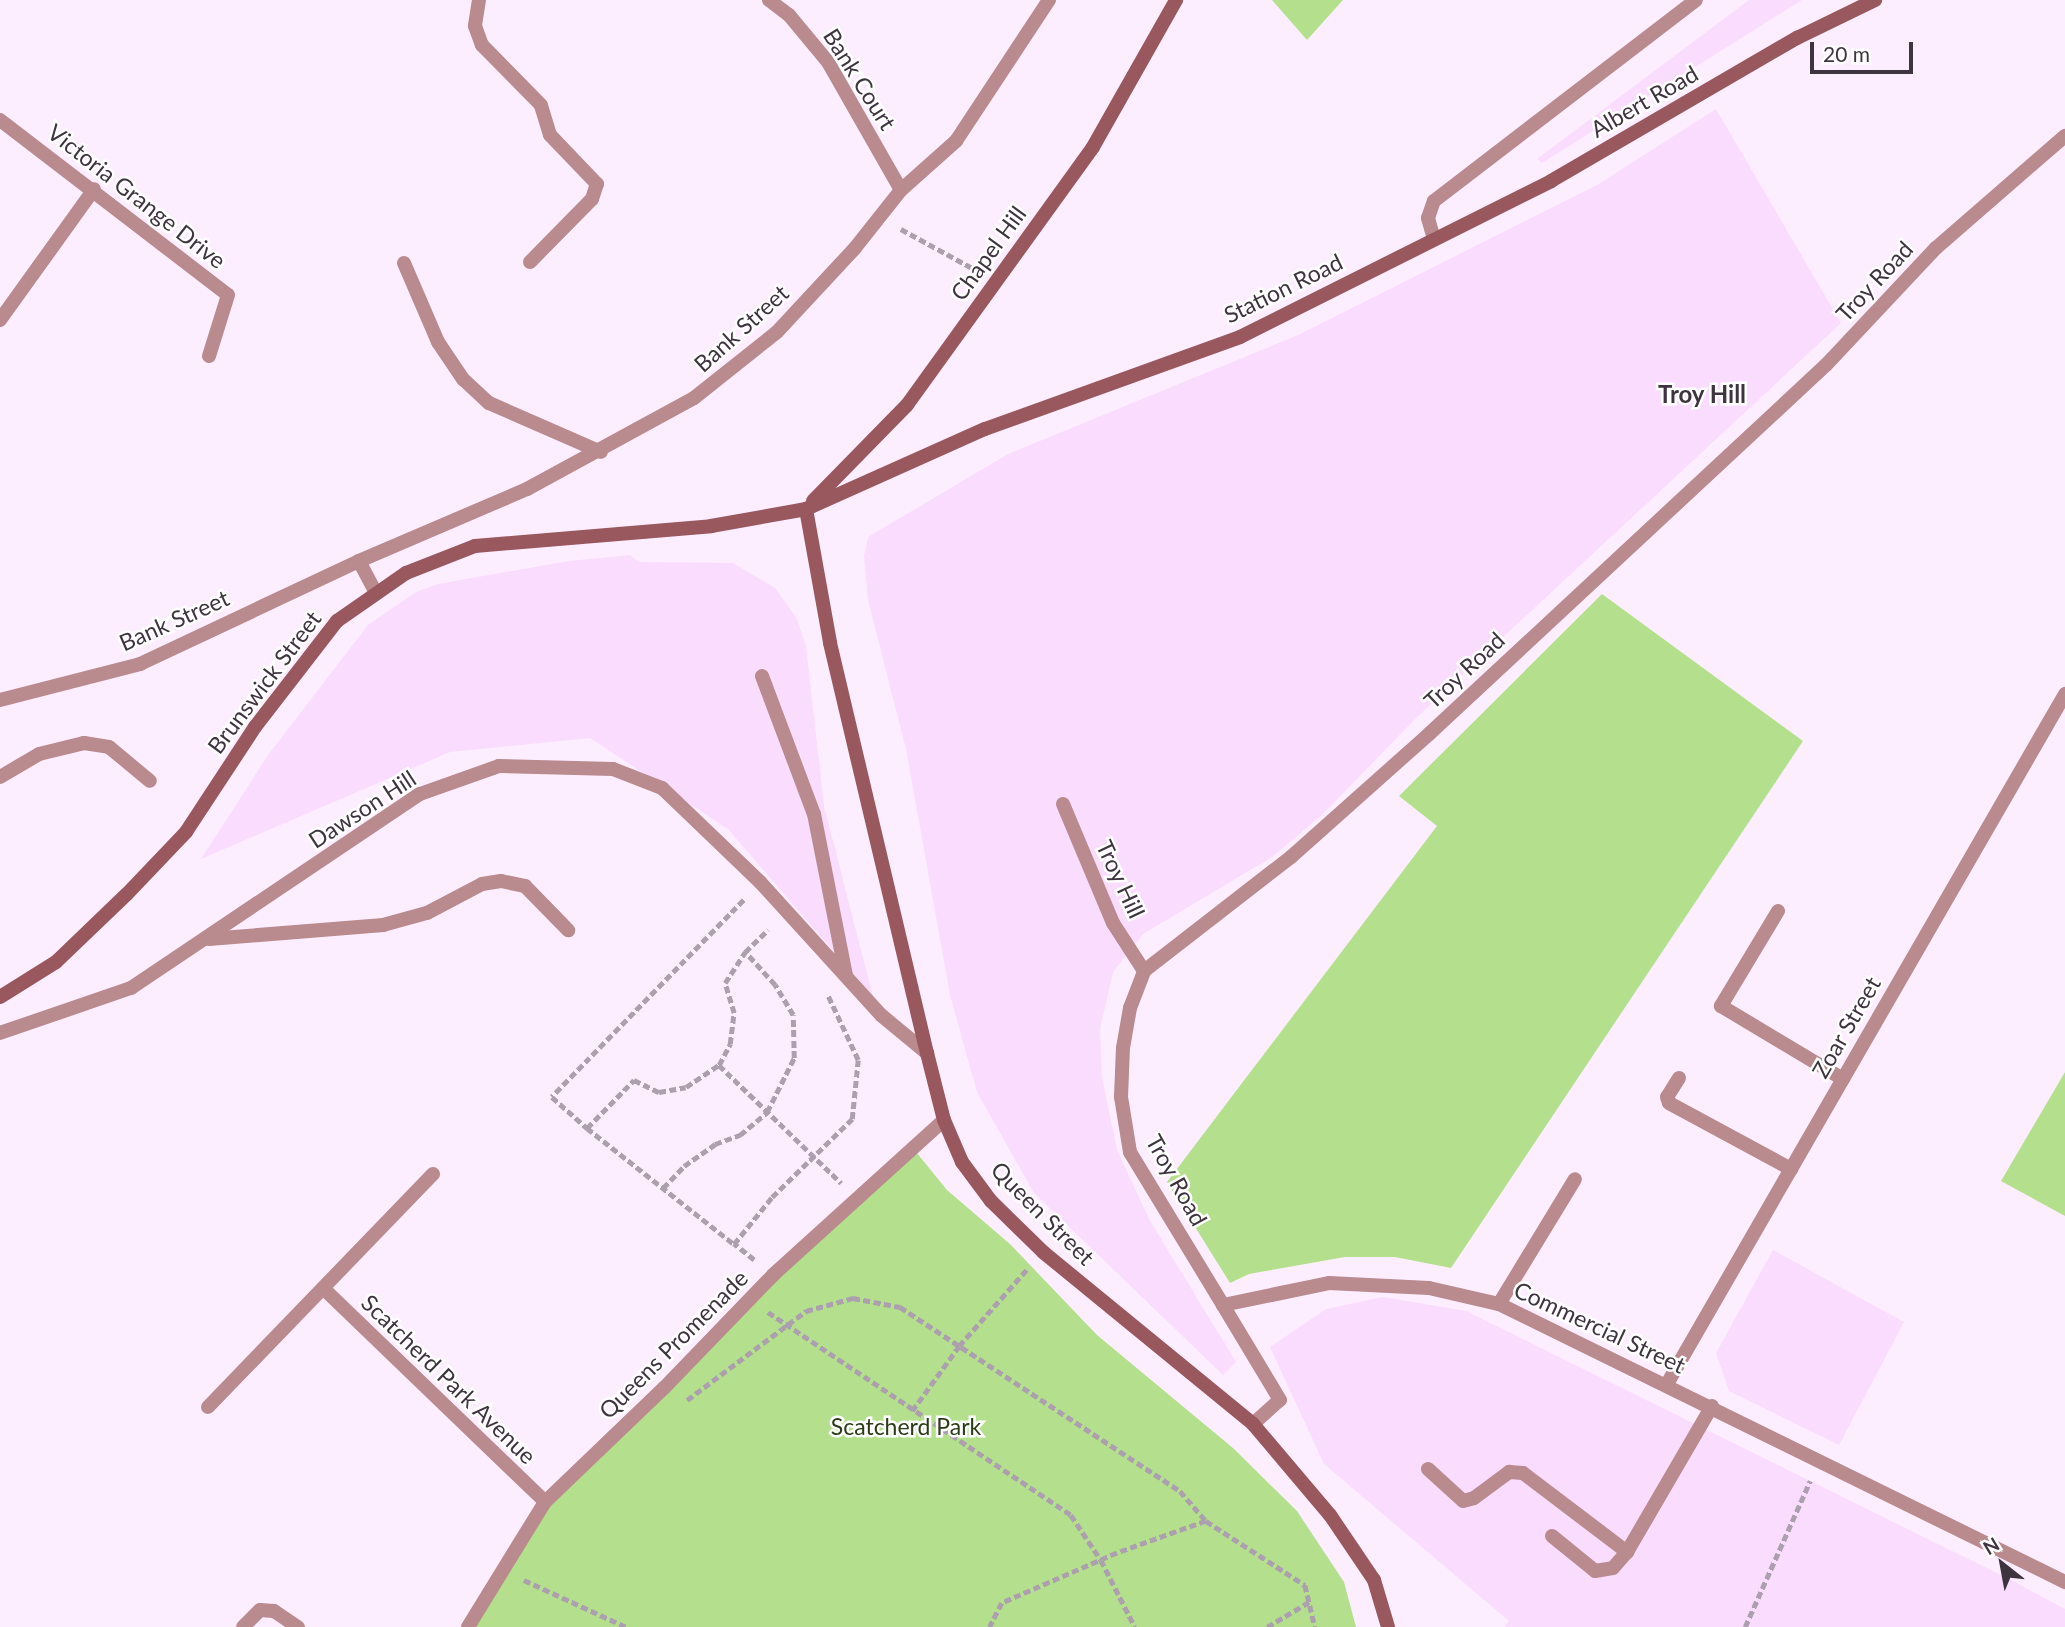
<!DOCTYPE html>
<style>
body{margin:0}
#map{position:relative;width:2065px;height:1627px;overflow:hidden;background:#fdeeff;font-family:Lato,sans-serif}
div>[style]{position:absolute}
.built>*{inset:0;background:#fadcfe}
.green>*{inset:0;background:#b4e08d}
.path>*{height:4.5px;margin-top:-2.25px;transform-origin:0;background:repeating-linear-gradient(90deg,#ac9fae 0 7px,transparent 0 10.5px)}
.lane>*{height:14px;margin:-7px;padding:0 7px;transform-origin:7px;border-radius:7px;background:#b98a8e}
.street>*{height:14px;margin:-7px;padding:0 7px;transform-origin:7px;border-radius:7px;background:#b98a8e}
.secondary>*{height:14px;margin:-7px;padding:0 7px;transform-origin:7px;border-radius:7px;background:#99575e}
span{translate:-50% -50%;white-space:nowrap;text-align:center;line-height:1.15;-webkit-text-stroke:5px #fff;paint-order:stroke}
.street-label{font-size:23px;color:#3e3440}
.park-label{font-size:23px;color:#293c17}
.neighbourhood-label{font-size:24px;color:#3e3440;font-weight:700}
.north{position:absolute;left:1967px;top:1529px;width:70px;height:70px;-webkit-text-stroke:5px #fff;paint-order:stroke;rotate:329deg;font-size:19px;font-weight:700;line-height:28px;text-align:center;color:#3e3440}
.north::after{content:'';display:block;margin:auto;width:24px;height:32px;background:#3e3440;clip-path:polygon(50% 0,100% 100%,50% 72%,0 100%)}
.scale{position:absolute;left:1810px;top:42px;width:103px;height:32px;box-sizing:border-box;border:4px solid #3e3440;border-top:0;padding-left:9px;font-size:21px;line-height:24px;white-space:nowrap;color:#3e3440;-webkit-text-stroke:5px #fff;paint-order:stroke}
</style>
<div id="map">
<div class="built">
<i style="clip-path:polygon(1749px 0,1802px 0,1542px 163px,1537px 159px)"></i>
<i style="clip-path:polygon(1716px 109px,1841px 323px,1415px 719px,1324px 813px,1272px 857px,1143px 934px,1113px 972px,1100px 1029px,1102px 1077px,1117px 1150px,1150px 1221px,1236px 1362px,1223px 1375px,1034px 1193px,977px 1092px,950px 995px,906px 749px,868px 600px,864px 556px,868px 537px,1008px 454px,1298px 335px,1597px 185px)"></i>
<i style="clip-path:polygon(630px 555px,638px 562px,733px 563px,775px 588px,797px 619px,806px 646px,824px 806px,873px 997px,728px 829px,590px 738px,450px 752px,201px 859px,268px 755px,368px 625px,416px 592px,438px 584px,569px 561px)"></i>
<i style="clip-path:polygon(1773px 1250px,1904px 1322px,1839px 1445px,1729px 1391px,1716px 1353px)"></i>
<i style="clip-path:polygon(1383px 1297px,1466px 1311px,2015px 1582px,2065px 1609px,2065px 1627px,1504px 1627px,1509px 1621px,1324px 1464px,1270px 1347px,1326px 1309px)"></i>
</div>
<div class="green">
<i style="clip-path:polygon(1272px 0,1343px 0,1307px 40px)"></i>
<i style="clip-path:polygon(1602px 594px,1803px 741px,1451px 1268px,1395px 1257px,1345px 1257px,1249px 1274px,1230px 1283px,1167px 1182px,1437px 826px,1399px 796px)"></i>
<i style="clip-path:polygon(2065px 1072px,2065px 1216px,2001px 1181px)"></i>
<i style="clip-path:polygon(912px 1147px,947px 1190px,1010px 1244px,1097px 1335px,1233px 1448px,1297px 1511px,1344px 1582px,1356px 1627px,468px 1627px,545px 1502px)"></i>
</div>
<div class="path">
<i style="left:901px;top:229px;width:85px;rotate:28.7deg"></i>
<i style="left:744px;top:900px;width:275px;rotate:134.3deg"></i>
<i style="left:552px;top:1097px;width:47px;rotate:41.5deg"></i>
<i style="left:587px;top:1128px;width:67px;rotate:-45.6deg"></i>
<i style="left:634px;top:1080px;width:28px;rotate:26deg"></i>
<i style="left:659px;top:1092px;width:27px;rotate:-10deg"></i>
<i style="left:686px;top:1087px;width:40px;rotate:-34deg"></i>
<i style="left:719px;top:1065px;width:24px;rotate:-62deg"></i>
<i style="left:730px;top:1044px;width:31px;rotate:-83deg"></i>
<i style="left:734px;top:1013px;width:31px;rotate:-107deg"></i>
<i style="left:725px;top:983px;width:37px;rotate:-57deg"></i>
<i style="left:745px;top:952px;width:32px;rotate:-44deg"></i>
<i style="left:719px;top:1065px;width:170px;rotate:44deg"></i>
<i style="left:587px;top:1128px;width:187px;rotate:38.3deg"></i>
<i style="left:663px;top:1188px;width:30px;rotate:-46deg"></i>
<i style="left:684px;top:1166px;width:38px;rotate:-35deg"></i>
<i style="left:715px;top:1144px;width:27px;rotate:-20deg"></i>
<i style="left:740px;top:1135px;width:35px;rotate:-40deg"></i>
<i style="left:767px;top:1112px;width:60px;rotate:-63.4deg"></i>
<i style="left:794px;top:1058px;width:43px;rotate:-91.3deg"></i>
<i style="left:793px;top:1015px;width:35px;rotate:-121deg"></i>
<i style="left:775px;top:985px;width:45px;rotate:-132.3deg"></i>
<i style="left:754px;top:1260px;width:26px;rotate:-141deg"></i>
<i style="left:734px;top:1244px;width:60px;rotate:-51deg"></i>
<i style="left:772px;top:1197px;width:112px;rotate:-44.3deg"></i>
<i style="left:852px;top:1119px;width:59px;rotate:-84.2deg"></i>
<i style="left:858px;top:1060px;width:71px;rotate:-115.1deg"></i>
<i style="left:768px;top:1312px;width:365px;rotate:33.8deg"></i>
<i style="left:1071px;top:1515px;width:54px;rotate:56.3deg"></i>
<i style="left:1101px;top:1560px;width:75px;rotate:63.1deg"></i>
<i style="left:687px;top:1400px;width:149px;rotate:-36.8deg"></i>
<i style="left:806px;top:1311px;width:49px;rotate:-15.5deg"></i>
<i style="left:853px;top:1298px;width:48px;rotate:10.8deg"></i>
<i style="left:900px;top:1307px;width:335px;rotate:33.3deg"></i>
<i style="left:1180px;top:1491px;width:40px;rotate:49deg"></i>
<i style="left:1206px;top:1521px;width:95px;rotate:160.2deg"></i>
<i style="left:1117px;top:1553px;width:125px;rotate:156.5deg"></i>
<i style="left:1002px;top:1603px;width:27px;rotate:117deg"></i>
<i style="left:912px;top:1411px;width:80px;rotate:-54.1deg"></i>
<i style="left:959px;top:1346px;width:104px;rotate:-48.5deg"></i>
<i style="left:1206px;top:1521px;width:118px;rotate:32.9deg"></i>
<i style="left:1305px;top:1585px;width:43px;rotate:76.6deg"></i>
<i style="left:524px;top:1580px;width:112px;rotate:24.7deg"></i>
<i style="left:1267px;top:1627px;width:49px;rotate:-30.8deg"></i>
<i style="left:1745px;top:1627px;width:160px;rotate:-66deg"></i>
</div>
<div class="lane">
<i style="left:530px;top:262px;width:88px;rotate:-45.5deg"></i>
<i style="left:592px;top:199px;width:16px;rotate:-72deg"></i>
<i style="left:597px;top:184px;width:68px;rotate:-133.8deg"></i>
<i style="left:550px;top:135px;width:31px;rotate:-107deg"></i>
<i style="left:404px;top:263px;width:86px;rotate:66.7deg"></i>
<i style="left:438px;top:342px;width:45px;rotate:56deg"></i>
<i style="left:463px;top:379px;width:35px;rotate:43deg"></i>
<i style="left:489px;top:403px;width:122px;rotate:23.6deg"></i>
<i style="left:762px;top:676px;width:147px;rotate:69.4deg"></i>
<i style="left:814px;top:814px;width:164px;rotate:78.8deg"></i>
<i style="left:0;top:777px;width:45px;rotate:-30.5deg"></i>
<i style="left:39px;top:754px;width:46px;rotate:-13.7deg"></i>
<i style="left:84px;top:743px;width:25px;rotate:9deg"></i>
<i style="left:109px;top:747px;width:53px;rotate:39.7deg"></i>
<i style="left:1778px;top:911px;width:111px;rotate:121deg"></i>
<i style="left:1721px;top:1006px;width:142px;rotate:30.9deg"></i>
<i style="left:209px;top:939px;width:175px;rotate:-4.6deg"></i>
<i style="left:383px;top:925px;width:46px;rotate:-15.3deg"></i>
<i style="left:427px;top:913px;width:62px;rotate:-27.8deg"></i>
<i style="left:482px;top:884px;width:19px;rotate:-9deg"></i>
<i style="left:501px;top:881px;width:25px;rotate:12deg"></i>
<i style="left:525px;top:886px;width:62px;rotate:45.7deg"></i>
<i style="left:0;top:1033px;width:139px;rotate:-19deg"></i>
<i style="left:131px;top:988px;width:348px;rotate:-33.9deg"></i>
<i style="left:420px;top:794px;width:84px;rotate:-19.5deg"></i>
<i style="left:499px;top:766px;width:114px;rotate:1.5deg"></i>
<i style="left:613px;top:769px;width:53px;rotate:21.2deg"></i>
<i style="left:662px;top:788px;width:136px;rotate:43.8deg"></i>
<i style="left:760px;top:882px;width:180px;rotate:47.7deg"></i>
<i style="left:881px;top:1015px;width:60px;rotate:39.6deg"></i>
<i style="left:1679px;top:1078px;width:22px;rotate:122deg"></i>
<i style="left:1667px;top:1097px;width:6px;rotate:72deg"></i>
<i style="left:1669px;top:1103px;width:139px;rotate:28.4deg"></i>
<i style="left:1428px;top:1469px;width:47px;rotate:42.4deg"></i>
<i style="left:1463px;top:1501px;width:11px;rotate:-15deg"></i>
<i style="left:1474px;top:1498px;width:44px;rotate:-36.6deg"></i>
<i style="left:1509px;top:1472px;width:14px;rotate:4deg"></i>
<i style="left:1523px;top:1473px;width:131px;rotate:37.2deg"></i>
<i style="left:1627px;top:1552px;width:169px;rotate:-59.8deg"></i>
<i style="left:1552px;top:1536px;width:55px;rotate:39.1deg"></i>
<i style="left:1595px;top:1571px;width:18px;rotate:-9deg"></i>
<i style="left:1613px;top:1568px;width:21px;rotate:-49deg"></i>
</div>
<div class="street">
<i style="left:479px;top:0;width:26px;rotate:99deg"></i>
<i style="left:475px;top:26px;width:20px;rotate:70deg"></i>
<i style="left:482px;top:45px;width:84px;rotate:45.5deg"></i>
<i style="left:769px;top:0;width:25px;rotate:37deg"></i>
<i style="left:789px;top:15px;width:61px;rotate:50.3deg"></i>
<i style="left:828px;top:62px;width:147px;rotate:60.3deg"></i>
<i style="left:0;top:120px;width:287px;rotate:37.5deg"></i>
<i style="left:228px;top:295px;width:64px;rotate:107.3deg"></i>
<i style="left:1434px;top:239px;width:22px;rotate:-106deg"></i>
<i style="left:1428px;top:218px;width:18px;rotate:-71deg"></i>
<i style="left:1434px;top:201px;width:330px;rotate:-37.5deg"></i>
<i style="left:0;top:320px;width:161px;rotate:-54.3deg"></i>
<i style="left:359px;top:561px;width:34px;rotate:62deg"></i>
<i style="left:0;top:700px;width:145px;rotate:-14.4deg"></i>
<i style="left:140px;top:664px;width:242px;rotate:-25.2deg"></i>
<i style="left:359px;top:561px;width:183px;rotate:-23.2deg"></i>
<i style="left:527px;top:489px;width:190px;rotate:-28.6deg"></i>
<i style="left:694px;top:398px;width:106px;rotate:-38.5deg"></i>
<i style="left:777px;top:332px;width:115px;rotate:-47.1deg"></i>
<i style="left:855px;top:248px;width:74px;rotate:-51.6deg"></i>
<i style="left:901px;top:190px;width:74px;rotate:-41.7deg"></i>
<i style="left:956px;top:141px;width:169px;rotate:-56.6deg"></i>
<i style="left:1063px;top:804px;width:129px;rotate:67.2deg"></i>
<i style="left:1113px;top:923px;width:57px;rotate:57.1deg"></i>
<i style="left:323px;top:1288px;width:308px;rotate:43.9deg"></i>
<i style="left:1499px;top:1304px;width:146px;rotate:-58.7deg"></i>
<i style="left:1223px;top:1305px;width:179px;rotate:-121.3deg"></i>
<i style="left:1130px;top:1152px;width:56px;rotate:-99.3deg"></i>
<i style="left:1121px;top:1097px;width:49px;rotate:-87.7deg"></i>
<i style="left:1123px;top:1048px;width:41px;rotate:-80.1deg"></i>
<i style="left:1130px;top:1008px;width:40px;rotate:-69deg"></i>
<i style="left:1144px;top:971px;width:186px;rotate:-37.8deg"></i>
<i style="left:1291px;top:857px;width:185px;rotate:-41.7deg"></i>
<i style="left:1429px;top:734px;width:542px;rotate:-42.91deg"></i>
<i style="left:1826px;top:365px;width:161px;rotate:-46.8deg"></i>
<i style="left:1936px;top:248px;width:171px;rotate:-41deg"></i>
<i style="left:1667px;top:1384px;width:797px;rotate:-60.02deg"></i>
<i style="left:208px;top:1407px;width:324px;rotate:-46deg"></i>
<i style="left:1253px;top:1424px;width:36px;rotate:-42deg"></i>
<i style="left:1280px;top:1400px;width:111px;rotate:-121deg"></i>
<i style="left:1223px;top:1305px;width:108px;rotate:-11.7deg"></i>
<i style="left:1329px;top:1283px;width:100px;rotate:2.9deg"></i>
<i style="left:1429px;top:1288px;width:72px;rotate:12.9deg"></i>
<i style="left:1499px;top:1304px;width:631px;rotate:26.16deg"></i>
<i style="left:243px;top:1627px;width:24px;rotate:-45deg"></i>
<i style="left:260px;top:1610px;width:14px;rotate:4deg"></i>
<i style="left:274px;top:1611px;width:29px;rotate:34deg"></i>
<i style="left:468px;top:1627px;width:147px;rotate:-58.4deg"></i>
<i style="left:545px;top:1502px;width:165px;rotate:-43.8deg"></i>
<i style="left:664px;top:1388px;width:157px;rotate:-46deg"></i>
<i style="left:773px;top:1275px;width:231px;rotate:-42.2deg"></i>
</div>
<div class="secondary">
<i style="left:813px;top:501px;width:134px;rotate:-45.6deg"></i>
<i style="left:907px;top:405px;width:318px;rotate:-54.2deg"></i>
<i style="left:1093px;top:147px;width:169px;rotate:-60.5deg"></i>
<i style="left:806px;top:509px;width:136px;rotate:79.8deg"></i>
<i style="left:830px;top:643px;width:421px;rotate:76.7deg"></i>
<i style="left:927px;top:1053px;width:69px;rotate:75.8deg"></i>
<i style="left:944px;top:1120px;width:46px;rotate:66.8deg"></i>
<i style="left:962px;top:1162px;width:49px;rotate:53.4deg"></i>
<i style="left:991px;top:1201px;width:73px;rotate:44.4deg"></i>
<i style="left:1043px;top:1252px;width:271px;rotate:39.3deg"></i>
<i style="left:1253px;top:1424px;width:119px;rotate:49.8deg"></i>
<i style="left:1330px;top:1515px;width:78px;rotate:55.9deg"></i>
<i style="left:1374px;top:1580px;width:49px;rotate:73.4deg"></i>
<i style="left:0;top:997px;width:66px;rotate:-32deg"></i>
<i style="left:56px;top:962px;width:98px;rotate:-43.8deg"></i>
<i style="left:127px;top:894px;width:86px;rotate:-46.4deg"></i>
<i style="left:186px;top:832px;width:126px;rotate:-56.7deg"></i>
<i style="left:255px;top:727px;width:134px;rotate:-52.3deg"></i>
<i style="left:337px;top:621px;width:84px;rotate:-34.8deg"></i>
<i style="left:406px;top:573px;width:74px;rotate:-21.4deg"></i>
<i style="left:475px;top:546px;width:237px;rotate:-4.8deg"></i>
<i style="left:711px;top:526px;width:97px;rotate:-10.1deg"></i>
<i style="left:806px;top:509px;width:196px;rotate:-24.1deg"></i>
<i style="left:985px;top:429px;width:271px;rotate:-19.8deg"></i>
<i style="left:1240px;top:337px;width:348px;rotate:-26.6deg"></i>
<i style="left:1551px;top:181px;width:285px;rotate:-30.2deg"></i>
<i style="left:1797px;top:38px;width:87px;rotate:-26deg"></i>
</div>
<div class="street-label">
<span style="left:860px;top:79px;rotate:58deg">Bank Court</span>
<span style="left:1644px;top:101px;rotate:-30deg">Albert Road</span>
<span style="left:137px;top:196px;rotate:38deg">Victoria Grange Drive</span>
<span style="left:988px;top:253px;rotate:-54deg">Chapel Hill</span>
<span style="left:1874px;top:281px;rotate:-47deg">Troy Road</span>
<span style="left:1283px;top:288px;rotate:-26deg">Station Road</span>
<span style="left:741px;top:328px;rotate:-42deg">Bank Street</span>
<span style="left:174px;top:620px;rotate:-24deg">Bank Street</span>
<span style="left:1464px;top:670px;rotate:-43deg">Troy Road</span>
<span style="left:264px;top:682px;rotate:-53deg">Brunswick Street</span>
<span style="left:362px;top:809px;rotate:-33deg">Dawson Hill</span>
<span style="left:1121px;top:879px;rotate:65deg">Troy Hill</span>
<span style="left:1846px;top:1027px;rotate:-60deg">Zoar Street</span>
<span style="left:1177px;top:1180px;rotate:61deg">Troy Road</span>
<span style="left:1043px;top:1213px;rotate:45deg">Queen Street</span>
<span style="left:1600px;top:1327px;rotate:25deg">Commercial Street</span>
<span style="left:673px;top:1344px;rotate:-45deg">Queens Promenade</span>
<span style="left:449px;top:1379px;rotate:44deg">Scatcherd Park Avenue</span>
</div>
<div class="park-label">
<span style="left:906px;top:1426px">Scatcherd Park</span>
</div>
<div class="neighbourhood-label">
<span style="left:1702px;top:394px">Troy Hill</span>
</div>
<div class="north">N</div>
<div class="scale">20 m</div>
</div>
